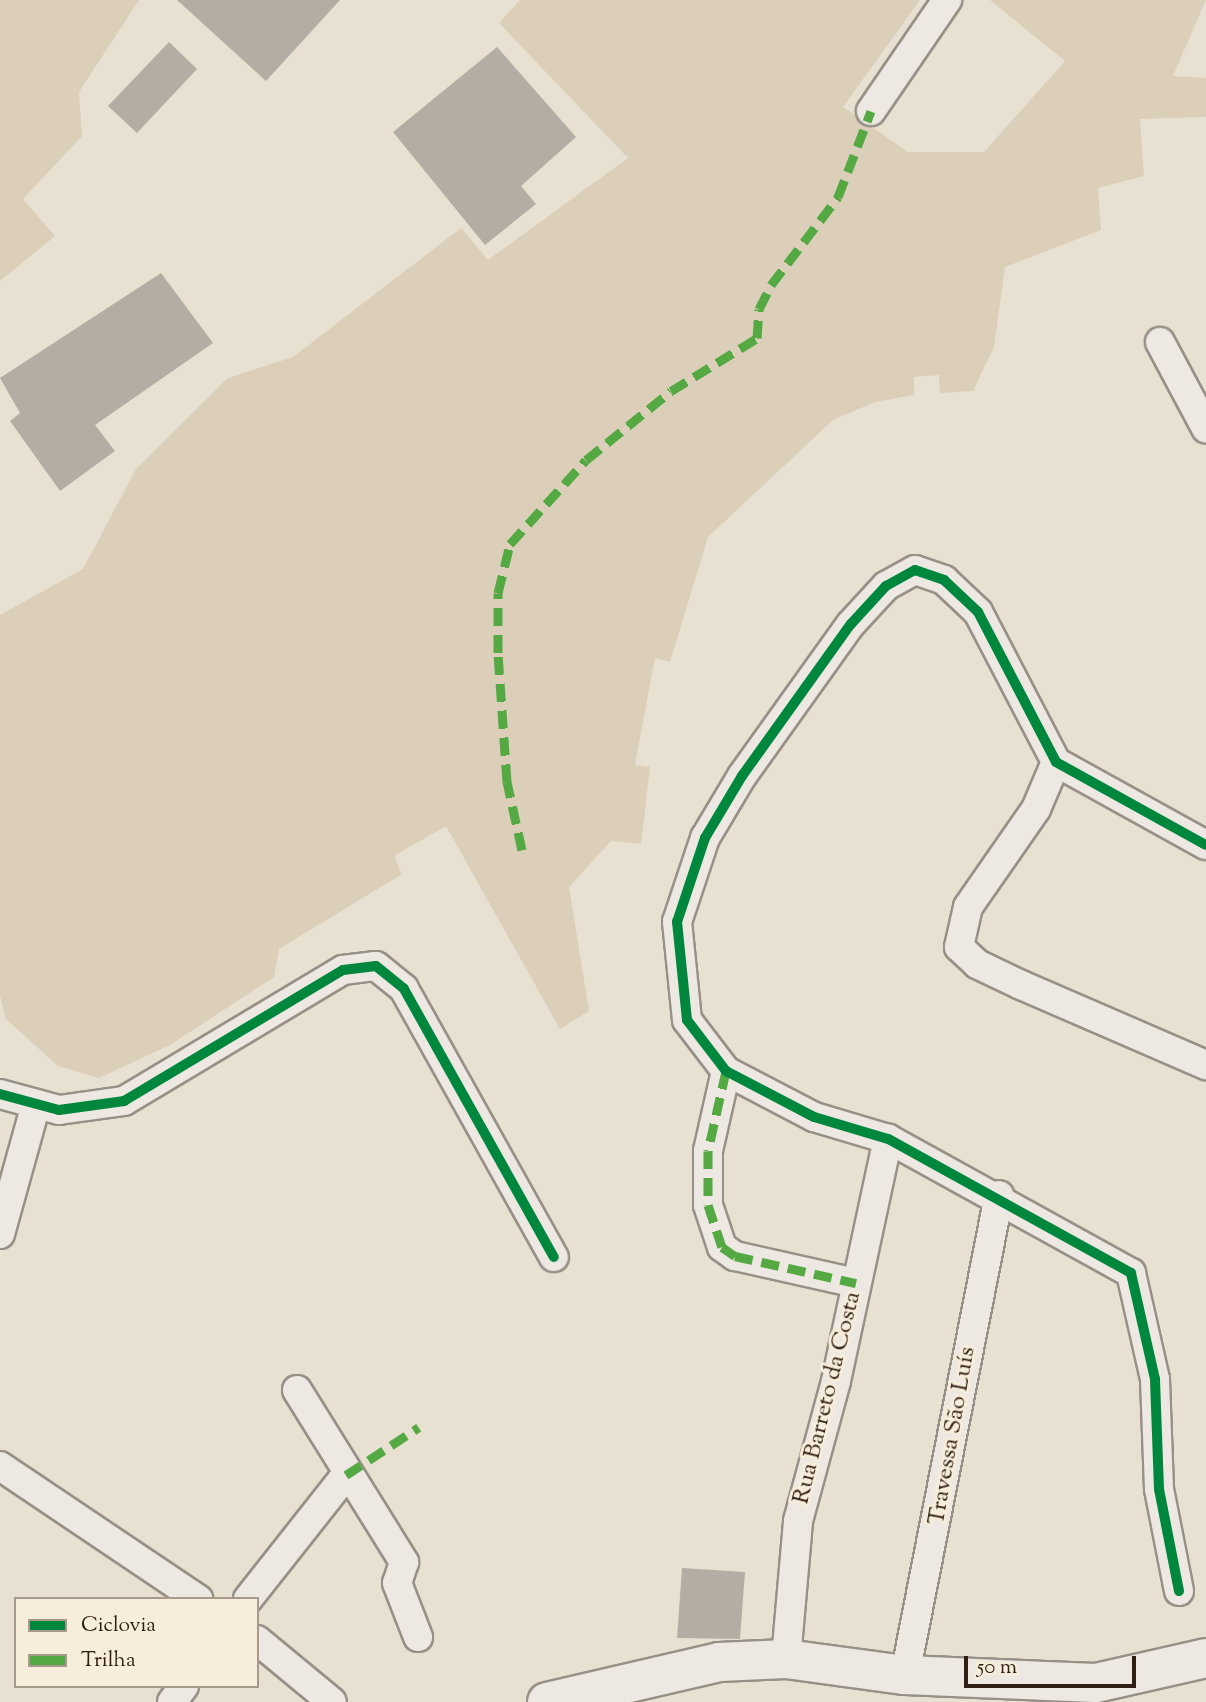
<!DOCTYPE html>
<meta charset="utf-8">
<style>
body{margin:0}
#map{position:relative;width:1206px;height:1702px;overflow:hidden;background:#e8e0d1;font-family:"Sorts Mill Goudy",serif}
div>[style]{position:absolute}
.green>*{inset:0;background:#dbcfba}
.building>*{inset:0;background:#b4ada3}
.roads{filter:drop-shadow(2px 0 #989087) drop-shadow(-2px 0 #989087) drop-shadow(0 2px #989087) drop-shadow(0 -2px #989087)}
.minor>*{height:28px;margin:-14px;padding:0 14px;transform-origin:14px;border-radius:14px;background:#ede8e1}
.secondary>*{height:38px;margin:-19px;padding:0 19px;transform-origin:19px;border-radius:19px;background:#ede8e1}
.quiet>*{height:9px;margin-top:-4.5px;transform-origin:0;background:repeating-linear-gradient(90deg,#54a942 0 18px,transparent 0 27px)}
.cycleway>*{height:10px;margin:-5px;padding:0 5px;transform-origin:5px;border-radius:5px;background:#00873e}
span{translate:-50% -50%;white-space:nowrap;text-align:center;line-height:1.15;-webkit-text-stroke:6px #f7eddb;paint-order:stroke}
.street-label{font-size:24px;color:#301d13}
.legend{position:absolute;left:14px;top:1597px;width:245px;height:91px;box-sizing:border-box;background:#f7eddb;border:2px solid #a79a8b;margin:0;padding:9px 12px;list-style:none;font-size:21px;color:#301d13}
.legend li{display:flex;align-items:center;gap:14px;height:35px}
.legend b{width:35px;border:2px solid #a79a8b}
.scale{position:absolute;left:964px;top:1656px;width:172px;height:32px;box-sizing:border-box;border:4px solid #301d13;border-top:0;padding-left:9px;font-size:21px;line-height:24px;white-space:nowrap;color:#301d13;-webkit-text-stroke:5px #f7eddb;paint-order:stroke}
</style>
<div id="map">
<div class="green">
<i style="clip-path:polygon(0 0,139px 0,79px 92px,82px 136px,23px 199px,55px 236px,0 281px)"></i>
<i style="clip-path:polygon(520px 0,920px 0,843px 107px,908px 152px,984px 152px,1065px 61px,990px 0,1206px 0,1173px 76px,1206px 78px,1206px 117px,1140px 119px,1144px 176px,1098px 188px,1101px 230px,1005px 267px,994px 347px,973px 391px,940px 393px,939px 375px,914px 377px,914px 395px,875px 402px,833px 420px,708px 537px,670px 662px,655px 658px,635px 765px,650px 767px,641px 844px,611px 841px,569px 887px,589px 1011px,560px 1029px,446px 826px,394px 856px,402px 874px,279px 949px,274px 977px,170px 1045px,99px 1078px,58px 1066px,6px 1019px,0 996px,0 615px,83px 569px,136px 469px,228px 378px,293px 357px,461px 228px,488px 260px,628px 158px,499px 23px)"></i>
</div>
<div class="building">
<i style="clip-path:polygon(177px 0,340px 0,266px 81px)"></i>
<i style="clip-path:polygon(169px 42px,197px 69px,137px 133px,108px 106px)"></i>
<i style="clip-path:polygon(497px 47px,576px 137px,521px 186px,536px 204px,485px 245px,393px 132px)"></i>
<i style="clip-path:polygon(161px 273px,213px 343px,95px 425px,115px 451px,60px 491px,10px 421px,20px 413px,0 378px)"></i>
<i style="clip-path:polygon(682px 1568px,745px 1572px,740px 1639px,677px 1638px)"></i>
</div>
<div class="roads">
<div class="minor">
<i style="left:871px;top:111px;width:135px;rotate:-55.6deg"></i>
<i style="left:1160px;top:342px;width:98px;rotate:61.9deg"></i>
<i style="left:1056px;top:762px;width:51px;rotate:113.1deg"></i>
<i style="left:1036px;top:809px;width:119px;rotate:124.8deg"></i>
<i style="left:968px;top:907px;width:41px;rotate:102.7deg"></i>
<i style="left:959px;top:947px;width:25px;rotate:43deg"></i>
<i style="left:977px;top:964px;width:49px;rotate:25.5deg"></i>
<i style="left:1021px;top:985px;width:202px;rotate:23.4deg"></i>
<i style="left:726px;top:1071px;width:82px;rotate:102.7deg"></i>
<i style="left:708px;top:1151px;width:54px;rotate:90deg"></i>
<i style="left:708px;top:1205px;width:44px;rotate:71.6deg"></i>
<i style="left:722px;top:1247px;width:16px;rotate:35deg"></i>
<i style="left:735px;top:1256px;width:124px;rotate:12.6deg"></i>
<i style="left:0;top:1094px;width:61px;rotate:15.2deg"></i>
<i style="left:59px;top:1110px;width:66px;rotate:-7.9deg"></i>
<i style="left:124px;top:1101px;width:255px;rotate:-30.9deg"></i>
<i style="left:343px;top:970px;width:33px;rotate:-7deg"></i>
<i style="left:376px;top:966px;width:36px;rotate:39deg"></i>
<i style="left:404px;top:989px;width:307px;rotate:60.8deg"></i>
<i style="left:0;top:1234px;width:135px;rotate:-74.5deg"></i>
<i style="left:297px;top:1390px;width:203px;rotate:58.1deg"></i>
<i style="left:404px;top:1562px;width:22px;rotate:108deg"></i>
<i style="left:397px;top:1583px;width:58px;rotate:68.7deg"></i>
<i style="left:0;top:1466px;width:239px;rotate:33.9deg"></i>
<i style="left:1179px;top:1591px;width:104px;rotate:-101.1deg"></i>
<i style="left:1159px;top:1489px;width:110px;rotate:-92.1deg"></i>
<i style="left:1155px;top:1379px;width:109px;rotate:-102.8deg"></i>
<i style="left:1131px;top:1273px;width:277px;rotate:-151.1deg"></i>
<i style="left:888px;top:1139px;width:77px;rotate:-163.4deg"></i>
<i style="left:814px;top:1117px;width:99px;rotate:-152.4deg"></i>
<i style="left:726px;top:1071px;width:64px;rotate:-127.4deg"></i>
<i style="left:687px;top:1020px;width:99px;rotate:-95.8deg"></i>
<i style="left:677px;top:922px;width:89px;rotate:-71.6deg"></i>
<i style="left:705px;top:838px;width:72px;rotate:-59.2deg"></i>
<i style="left:742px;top:776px;width:187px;rotate:-54.4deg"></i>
<i style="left:851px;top:624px;width:52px;rotate:-47.4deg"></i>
<i style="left:886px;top:586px;width:33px;rotate:-29deg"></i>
<i style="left:915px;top:570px;width:31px;rotate:19deg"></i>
<i style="left:944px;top:580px;width:47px;rotate:43.3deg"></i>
<i style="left:978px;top:612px;width:169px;rotate:62.5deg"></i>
<i style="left:1056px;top:762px;width:171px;rotate:29deg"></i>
<i style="left:248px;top:1599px;width:158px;rotate:-51.7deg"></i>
<i style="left:257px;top:1640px;width:97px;rotate:39.6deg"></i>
<i style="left:786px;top:1659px;width:139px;rotate:-85deg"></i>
<i style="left:798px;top:1521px;width:145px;rotate:-74.8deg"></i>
<i style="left:836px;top:1381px;width:248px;rotate:-77.9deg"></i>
<i style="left:905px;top:1675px;width:489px;rotate:-78.9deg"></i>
<i style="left:172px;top:1702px;width:20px;rotate:-53deg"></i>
</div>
<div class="secondary">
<i style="left:547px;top:1702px;width:177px;rotate:-13.1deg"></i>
<i style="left:719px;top:1662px;width:67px;rotate:-2.6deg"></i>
<i style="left:786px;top:1659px;width:120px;rotate:7.7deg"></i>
<i style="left:905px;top:1675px;width:191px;rotate:2.4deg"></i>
<i style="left:1096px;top:1683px;width:113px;rotate:-12.8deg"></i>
</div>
</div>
<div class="quiet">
<i style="left:522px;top:850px;width:70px;rotate:-102.4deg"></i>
<i style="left:507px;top:782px;width:129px;rotate:-94deg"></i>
<i style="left:498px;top:653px;width:60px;rotate:-90deg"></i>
<i style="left:498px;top:593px;width:50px;rotate:-76.2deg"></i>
<i style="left:510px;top:544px;width:113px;rotate:-47.9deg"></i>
<i style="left:586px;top:460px;width:109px;rotate:-39.1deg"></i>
<i style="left:671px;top:391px;width:101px;rotate:-31.6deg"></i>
<i style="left:757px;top:338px;width:29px;rotate:-86deg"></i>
<i style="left:759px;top:309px;width:27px;rotate:-63deg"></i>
<i style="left:771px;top:285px;width:111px;rotate:-52.7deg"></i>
<i style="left:838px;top:197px;width:92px;rotate:-69deg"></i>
<i style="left:726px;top:1071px;width:82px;rotate:102.7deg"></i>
<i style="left:708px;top:1151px;width:54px;rotate:90deg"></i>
<i style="left:708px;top:1205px;width:44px;rotate:71.6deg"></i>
<i style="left:722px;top:1247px;width:16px;rotate:35deg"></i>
<i style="left:735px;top:1256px;width:124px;rotate:12.6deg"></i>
<i style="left:346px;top:1475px;width:87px;rotate:-33.3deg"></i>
</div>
<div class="cycleway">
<i style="left:0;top:1094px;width:61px;rotate:15.2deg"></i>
<i style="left:59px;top:1110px;width:66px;rotate:-7.9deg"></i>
<i style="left:124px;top:1101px;width:255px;rotate:-30.9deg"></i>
<i style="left:343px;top:970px;width:33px;rotate:-7deg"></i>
<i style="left:376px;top:966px;width:36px;rotate:39deg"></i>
<i style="left:404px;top:989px;width:307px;rotate:60.8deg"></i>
<i style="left:1179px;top:1591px;width:104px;rotate:-101.1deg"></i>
<i style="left:1159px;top:1489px;width:110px;rotate:-92.1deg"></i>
<i style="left:1155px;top:1379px;width:109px;rotate:-102.8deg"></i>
<i style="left:1131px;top:1273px;width:277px;rotate:-151.1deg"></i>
<i style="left:888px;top:1139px;width:77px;rotate:-163.4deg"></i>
<i style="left:814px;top:1117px;width:99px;rotate:-152.4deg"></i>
<i style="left:726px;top:1071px;width:64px;rotate:-127.4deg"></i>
<i style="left:687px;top:1020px;width:99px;rotate:-95.8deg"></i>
<i style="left:677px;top:922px;width:89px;rotate:-71.6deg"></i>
<i style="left:705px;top:838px;width:72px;rotate:-59.2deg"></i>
<i style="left:742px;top:776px;width:187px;rotate:-54.4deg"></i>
<i style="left:851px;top:624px;width:52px;rotate:-47.4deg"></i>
<i style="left:886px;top:586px;width:33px;rotate:-29deg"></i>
<i style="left:915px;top:570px;width:31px;rotate:19deg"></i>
<i style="left:944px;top:580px;width:47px;rotate:43.3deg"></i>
<i style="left:978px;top:612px;width:169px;rotate:62.5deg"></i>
<i style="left:1056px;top:762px;width:171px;rotate:29deg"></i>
</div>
<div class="street-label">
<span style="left:828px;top:1398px;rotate:-76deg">Rua Barreto da Costa</span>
<span style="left:953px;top:1436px;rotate:-80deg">Travessa São Luís</span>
</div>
<ul class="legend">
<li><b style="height:9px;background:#00873e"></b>Ciclovia</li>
<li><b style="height:9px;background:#54a942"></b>Trilha</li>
</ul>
<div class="scale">50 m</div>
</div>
